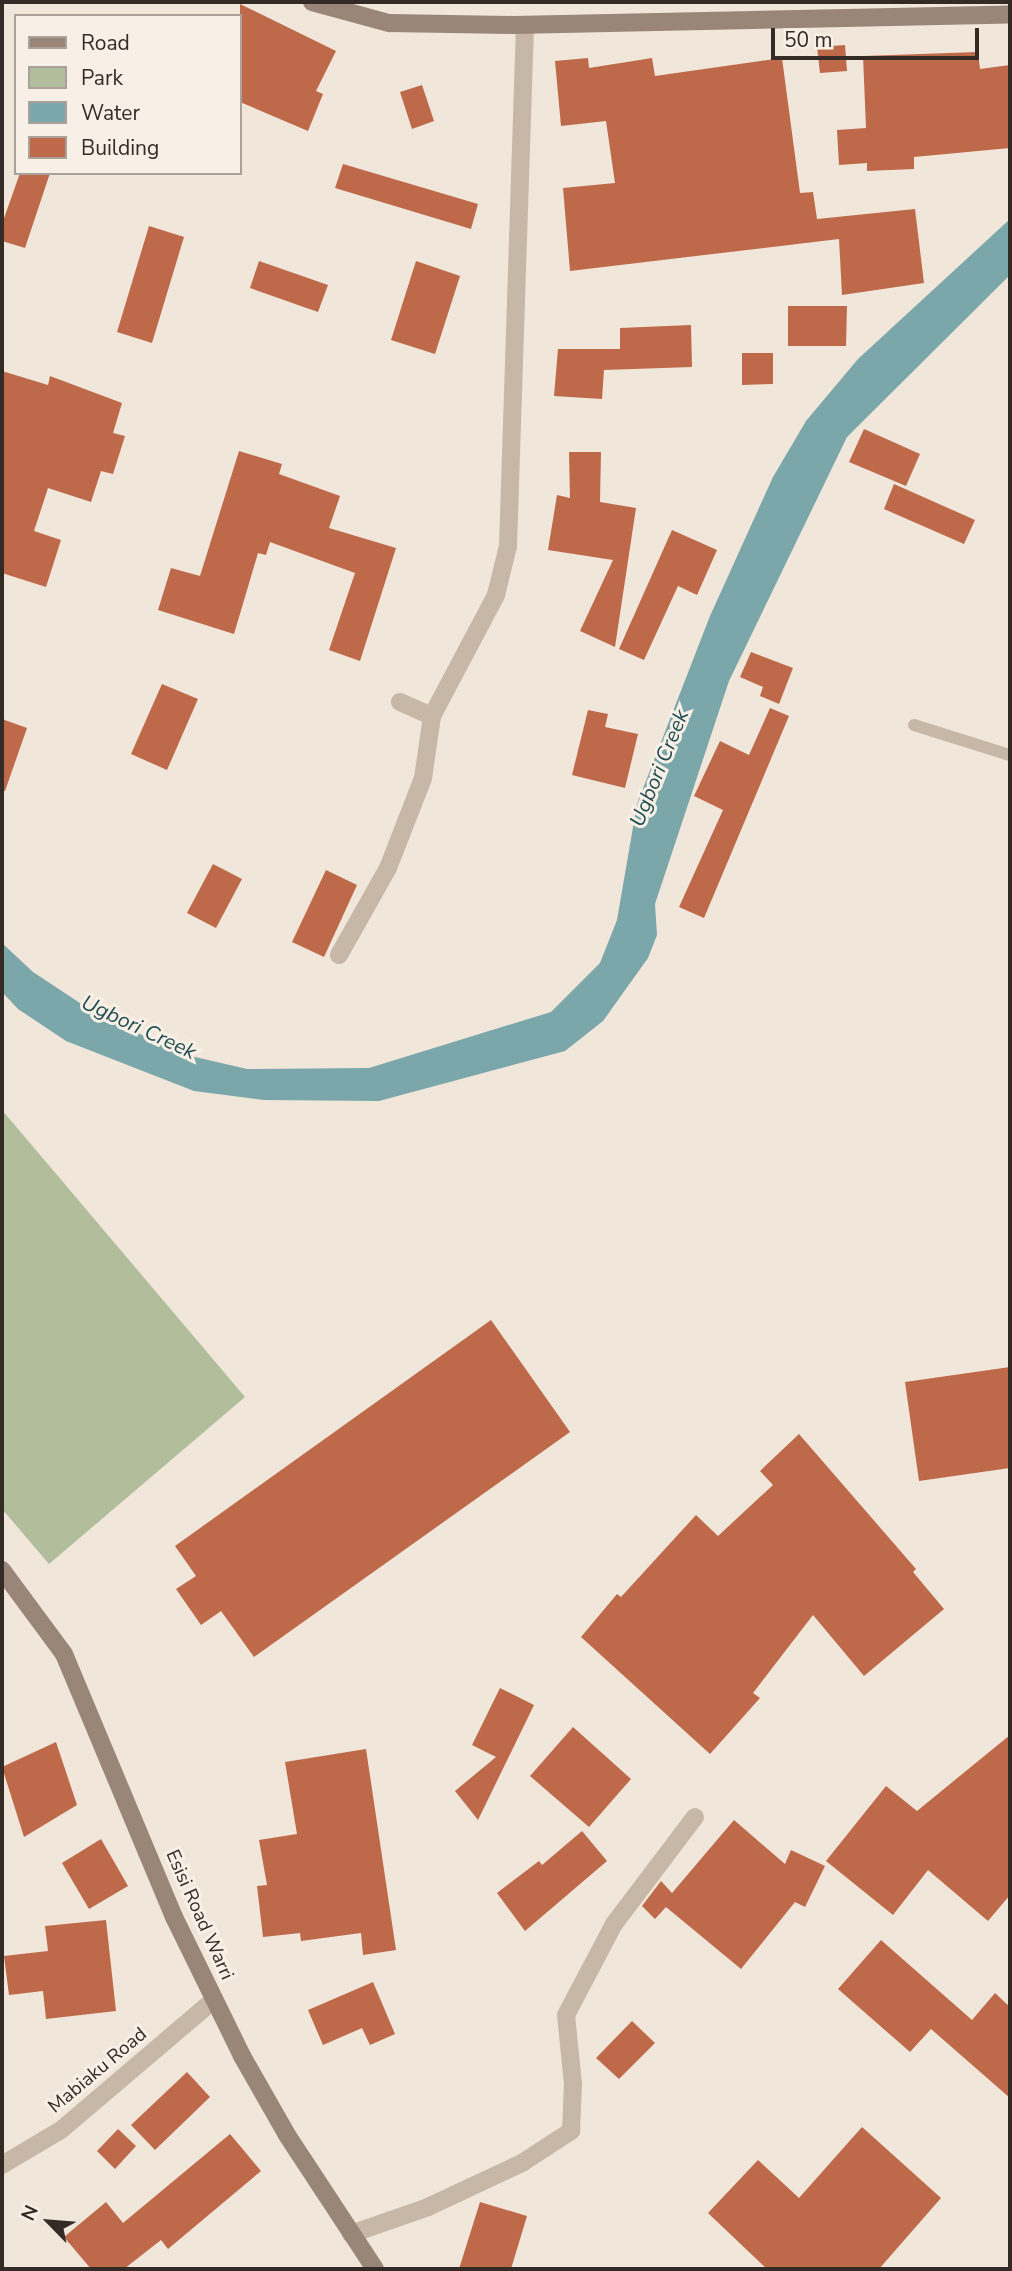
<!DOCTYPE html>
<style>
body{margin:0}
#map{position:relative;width:1012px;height:2271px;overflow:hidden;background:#f0e6da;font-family:"Nunito Sans",sans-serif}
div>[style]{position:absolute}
.green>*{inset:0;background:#b1bd9b}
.water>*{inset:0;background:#7ba7ab}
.building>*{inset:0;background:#be6a4a}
.lane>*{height:12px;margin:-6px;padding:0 6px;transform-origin:6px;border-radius:6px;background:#c7b7a7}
.street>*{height:18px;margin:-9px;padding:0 9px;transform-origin:9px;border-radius:9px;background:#c7b7a7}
.secondary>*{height:18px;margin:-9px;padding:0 9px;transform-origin:9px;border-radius:9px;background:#9a8679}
span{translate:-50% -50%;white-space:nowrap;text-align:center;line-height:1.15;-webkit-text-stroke:6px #f8f0e6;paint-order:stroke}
.street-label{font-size:19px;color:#342b27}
.water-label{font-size:21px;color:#1f4d52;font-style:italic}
.frame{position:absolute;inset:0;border:4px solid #342b27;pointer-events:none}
.legend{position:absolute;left:14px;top:14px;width:228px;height:161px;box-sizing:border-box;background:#f8f0e6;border:2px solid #aaa19a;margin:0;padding:9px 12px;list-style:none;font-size:21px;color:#342b27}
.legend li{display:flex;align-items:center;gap:14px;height:35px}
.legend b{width:35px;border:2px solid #aaa19a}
.north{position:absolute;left:14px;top:2187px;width:70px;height:70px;-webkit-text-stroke:5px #f8f0e6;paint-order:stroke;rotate:295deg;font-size:19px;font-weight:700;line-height:28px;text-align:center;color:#342b27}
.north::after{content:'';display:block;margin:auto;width:24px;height:32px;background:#342b27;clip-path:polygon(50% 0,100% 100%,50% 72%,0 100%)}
.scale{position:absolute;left:771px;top:28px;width:208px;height:32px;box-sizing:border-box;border:4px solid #342b27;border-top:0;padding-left:9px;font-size:21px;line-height:24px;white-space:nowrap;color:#342b27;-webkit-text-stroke:5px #f8f0e6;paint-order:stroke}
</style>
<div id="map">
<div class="green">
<i style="clip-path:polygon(2px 1110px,245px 1397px,49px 1564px,2px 1509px)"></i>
</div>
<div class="water">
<i style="clip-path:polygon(1010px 219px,1010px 275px,847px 437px,729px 681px,655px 904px,657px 935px,648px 958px,603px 1021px,565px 1051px,379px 1101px,264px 1100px,194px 1091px,66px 1041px,18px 1009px,2px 992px,2px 943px,33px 972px,86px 1007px,178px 1053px,247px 1069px,369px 1068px,551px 1012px,600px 963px,617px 920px,637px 804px,710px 616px,773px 477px,806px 421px,858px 359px)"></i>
</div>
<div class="building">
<i style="clip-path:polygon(240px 4px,336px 51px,316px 91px,323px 94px,308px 131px,240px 102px)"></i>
<i style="clip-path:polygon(845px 45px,847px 71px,820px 73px,817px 47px)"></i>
<i style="clip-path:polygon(978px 52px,980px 69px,1010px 65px,1010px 148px,914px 157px,914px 169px,867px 171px,867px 163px,839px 165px,837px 130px,866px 128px,863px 56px)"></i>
<i style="clip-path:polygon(588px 58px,589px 68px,652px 58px,655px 76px,782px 58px,800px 193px,813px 192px,817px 219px,915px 209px,924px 283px,842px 295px,839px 239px,570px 271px,563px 188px,615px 183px,606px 121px,561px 126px,555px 61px)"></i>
<i style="clip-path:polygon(422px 85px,434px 121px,412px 129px,400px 92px)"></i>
<i style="clip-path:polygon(343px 164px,478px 204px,471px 229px,335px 188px)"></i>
<i style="clip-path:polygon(20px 173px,50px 173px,25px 248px,2px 241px,2px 224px)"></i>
<i style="clip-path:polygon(149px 226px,184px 237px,152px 343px,117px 332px)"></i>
<i style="clip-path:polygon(259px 261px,328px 285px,318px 312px,250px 288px)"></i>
<i style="clip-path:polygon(416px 261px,460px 276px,435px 354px,391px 340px)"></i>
<i style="clip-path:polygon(788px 306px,847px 306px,846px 346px,788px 346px)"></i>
<i style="clip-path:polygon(691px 325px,692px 367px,604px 370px,602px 399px,554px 396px,558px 349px,620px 349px,620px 328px)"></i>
<i style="clip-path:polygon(742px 353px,773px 353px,773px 384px,742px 385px)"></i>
<i style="clip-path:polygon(2px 371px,48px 385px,50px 376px,122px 403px,113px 433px,125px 436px,113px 474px,101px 471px,91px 502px,48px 488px,34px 531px,61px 540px,46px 587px,2px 573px)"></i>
<i style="clip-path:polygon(864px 429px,920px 454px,906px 486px,849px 462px)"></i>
<i style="clip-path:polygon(239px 451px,282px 464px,279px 474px,340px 496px,329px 528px,396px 548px,360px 661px,329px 650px,355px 573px,270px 542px,266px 555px,258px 553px,234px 634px,158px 610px,171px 568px,200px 576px)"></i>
<i style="clip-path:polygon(569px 452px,601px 452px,600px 502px,636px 508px,615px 647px,580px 631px,613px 560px,548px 550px,557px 495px,570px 498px)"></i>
<i style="clip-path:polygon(894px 484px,975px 520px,964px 544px,884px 509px)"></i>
<i style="clip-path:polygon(672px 530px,717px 550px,697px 595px,678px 586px,644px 660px,619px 649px)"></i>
<i style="clip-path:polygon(751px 652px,793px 668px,779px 704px,760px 696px,763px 687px,740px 677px)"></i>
<i style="clip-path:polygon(162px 684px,198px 699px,167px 770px,131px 754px)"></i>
<i style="clip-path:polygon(770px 708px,789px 716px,704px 918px,679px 907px,723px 810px,694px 796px,720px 741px,749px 755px)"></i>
<i style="clip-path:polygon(588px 710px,608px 714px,605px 727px,638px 734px,625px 788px,572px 775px)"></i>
<i style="clip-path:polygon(2px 719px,27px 728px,5px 791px,2px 790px)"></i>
<i style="clip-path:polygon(213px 864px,242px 879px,216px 928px,187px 913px)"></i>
<i style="clip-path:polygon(326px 870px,357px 885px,324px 957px,292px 942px)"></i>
<i style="clip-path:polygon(491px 1320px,570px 1432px,254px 1657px,221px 1611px,201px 1625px,176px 1589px,196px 1576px,175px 1546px)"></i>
<i style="clip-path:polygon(1010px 1367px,1010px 1468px,919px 1481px,905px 1382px)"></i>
<i style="clip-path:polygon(799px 1434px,916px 1569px,913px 1572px,944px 1609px,864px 1676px,813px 1615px,753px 1693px,760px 1698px,710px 1754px,581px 1637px,617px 1594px,621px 1597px,696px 1515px,718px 1536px,773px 1485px,760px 1471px)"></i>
<i style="clip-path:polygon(500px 1688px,534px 1705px,478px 1820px,455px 1791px,496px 1757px,472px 1745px)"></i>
<i style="clip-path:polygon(573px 1727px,631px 1779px,589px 1827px,530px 1776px)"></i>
<i style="clip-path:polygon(1010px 1735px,1010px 1895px,988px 1921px,928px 1870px,893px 1915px,826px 1861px,886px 1786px,917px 1811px)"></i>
<i style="clip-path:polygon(56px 1742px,77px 1805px,24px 1837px,2px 1767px)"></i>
<i style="clip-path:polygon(366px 1749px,396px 1950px,363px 1955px,361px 1933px,301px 1941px,300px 1933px,263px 1937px,257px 1886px,267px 1885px,259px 1840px,297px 1834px,285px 1762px)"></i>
<i style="clip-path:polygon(734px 1820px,785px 1864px,791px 1850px,825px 1866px,805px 1907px,795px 1902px,741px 1969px,666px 1907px,655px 1919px,642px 1906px,661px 1881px,672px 1893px)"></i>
<i style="clip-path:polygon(582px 1831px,607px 1861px,525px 1931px,497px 1893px,539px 1861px,542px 1865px)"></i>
<i style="clip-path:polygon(101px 1839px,128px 1886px,89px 1909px,62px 1863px)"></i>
<i style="clip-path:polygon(106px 1920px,116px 2011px,46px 2019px,43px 1991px,9px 1995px,4px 1956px,48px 1951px,45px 1926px)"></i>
<i style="clip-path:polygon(881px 1940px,972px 2020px,995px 1993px,1010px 2007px,1010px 2098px,931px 2029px,910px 2052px,838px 1989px)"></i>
<i style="clip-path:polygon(373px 1982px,395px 2034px,370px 2045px,362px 2028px,323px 2045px,308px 2010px)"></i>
<i style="clip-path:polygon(632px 2021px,655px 2043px,619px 2079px,596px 2058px)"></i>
<i style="clip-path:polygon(187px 2072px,210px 2097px,155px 2150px,131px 2125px)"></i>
<i style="clip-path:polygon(862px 2127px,941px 2198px,879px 2269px,767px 2269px,708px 2213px,758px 2160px,799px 2198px)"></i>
<i style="clip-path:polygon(118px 2129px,136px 2146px,115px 2169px,97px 2151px)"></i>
<i style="clip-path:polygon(230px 2134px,261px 2171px,168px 2249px,161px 2240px,124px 2269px,91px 2269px,64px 2237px,106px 2202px,123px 2223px)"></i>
<i style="clip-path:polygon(480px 2202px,527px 2216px,511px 2269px,459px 2269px)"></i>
</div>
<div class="lane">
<i style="left:914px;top:725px;width:101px;rotate:17.4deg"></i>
</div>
<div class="street">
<i style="left:400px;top:702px;width:35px;rotate:24deg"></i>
<i style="left:432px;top:716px;width:137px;rotate:-62.1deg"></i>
<i style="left:496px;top:595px;width:50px;rotate:-76.2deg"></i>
<i style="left:508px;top:546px;width:521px;rotate:-88.13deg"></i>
<i style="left:339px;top:955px;width:100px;rotate:-60.6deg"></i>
<i style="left:388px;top:868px;width:97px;rotate:-68.7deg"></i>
<i style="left:423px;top:778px;width:63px;rotate:-81.7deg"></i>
<i style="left:2px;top:2165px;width:69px;rotate:-30.7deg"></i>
<i style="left:61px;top:2130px;width:201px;rotate:-40.4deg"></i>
<i style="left:351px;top:2234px;width:82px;rotate:-19.3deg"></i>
<i style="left:428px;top:2207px;width:104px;rotate:-25.1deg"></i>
<i style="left:522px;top:2163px;width:59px;rotate:-33.1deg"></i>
<i style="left:571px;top:2131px;width:47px;rotate:-87.6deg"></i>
<i style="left:573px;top:2084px;width:69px;rotate:-95.8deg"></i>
<i style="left:566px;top:2015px;width:103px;rotate:-62.2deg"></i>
<i style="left:614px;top:1924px;width:134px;rotate:-52.9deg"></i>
</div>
<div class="secondary">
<i style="left:312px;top:2px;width:80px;rotate:15.3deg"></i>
<i style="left:389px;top:23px;width:125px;rotate:0.9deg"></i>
<i style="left:514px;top:25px;width:496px;rotate:-1.2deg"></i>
<i style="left:2px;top:1570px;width:104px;rotate:53.6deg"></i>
<i style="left:64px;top:1654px;width:285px;rotate:67.3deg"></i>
<i style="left:174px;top:1917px;width:155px;rotate:63.9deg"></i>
<i style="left:242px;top:2056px;width:91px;rotate:60.3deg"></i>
<i style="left:287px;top:2135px;width:160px;rotate:56.7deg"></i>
</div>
<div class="street-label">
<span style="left:199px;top:1915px;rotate:66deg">Esisi Road Warri</span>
<span style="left:98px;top:2071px;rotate:-40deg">Mabiaku Road</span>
</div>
<div class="water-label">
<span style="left:659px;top:768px;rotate:-68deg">Ugbori Creek</span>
<span style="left:139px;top:1027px;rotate:25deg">Ugbori Creek</span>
</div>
<div class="frame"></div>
<ul class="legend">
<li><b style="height:9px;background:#9a8679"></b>Road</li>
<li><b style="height:19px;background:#b1bd9b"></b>Park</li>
<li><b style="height:19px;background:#7ba7ab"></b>Water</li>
<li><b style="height:19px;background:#be6a4a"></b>Building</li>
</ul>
<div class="north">N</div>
<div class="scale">50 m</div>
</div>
